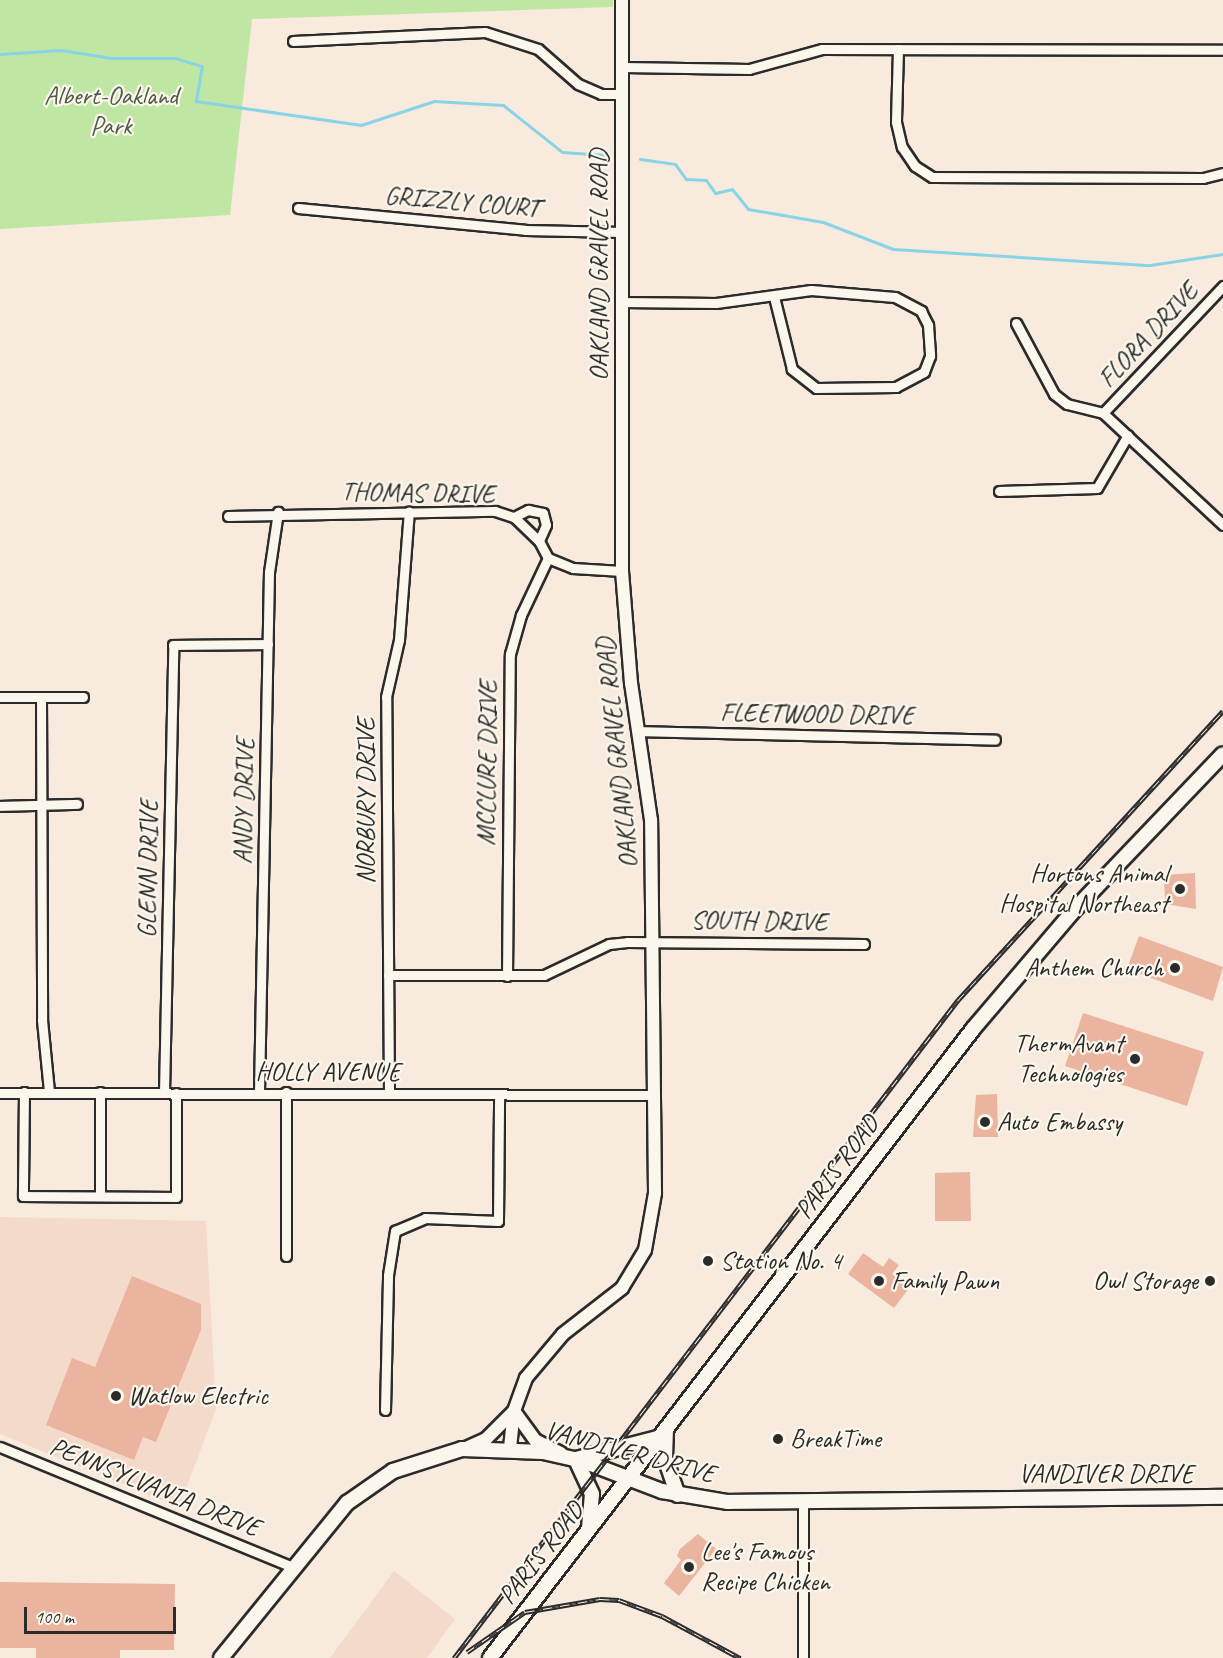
<!DOCTYPE html>
<style>
body{margin:0}
#map{position:relative;width:1223px;height:1658px;overflow:hidden;background:#f8eadd;font-family:Caveat,sans-serif}
div>[style]{position:absolute}
.built>*{inset:0;background:#f4daca}
.green>*{inset:0;background:#bfe7a3}
.stream>*{height:3px;margin:-1.5px;padding:0 1.5px;transform-origin:1.5px;border-radius:1.5px;background:#87d4e7}
.building>*{inset:0;background:#eab49f}
.roads{filter:drop-shadow(2px 0 #2b2b2b) drop-shadow(-2px 0 #2b2b2b) drop-shadow(0 2px #2b2b2b) drop-shadow(0 -2px #2b2b2b)}
.minor>*{height:9px;margin:-4.5px;padding:0 4.5px;transform-origin:4.5px;border-radius:4.5px;background:#fbf7ec}
.tertiary>*{height:12px;margin:-6px;padding:0 6px;transform-origin:6px;border-radius:6px;background:#fbf7ec}
.secondary>*{height:14px;margin:-7px;padding:0 7px;transform-origin:7px;border-radius:7px;background:#fbf7ec}
.rail>*{height:5px;margin-top:-2.5px;transform-origin:0;background:repeating-linear-gradient(90deg,#fbf7ec 0 9px,#2b2b2b 0 18px);box-sizing:border-box;border-block:2px solid #2b2b2b}
.dots>*{width:16px;height:16px;translate:-50% -50%;box-sizing:border-box;border:3px solid #fbf7ec;border-radius:50%}
span{translate:-50% -50%;white-space:nowrap;text-align:center;line-height:1.15;-webkit-text-stroke:4.5px #fbf7ec;paint-order:stroke}
.park-label{font-size:26px;color:#505a49}
.street-label{font-size:26px;color:#2b2b2b}
.poi-label{font-size:26px;color:#2b2b2b}
.right{translate:-100% -50%;text-align:right}
.left{translate:0 -50%;text-align:left}
.scale{position:absolute;left:24px;top:1607px;width:152px;height:27px;box-sizing:border-box;border:3px solid #2b2b2b;border-top:0;padding-left:8px;font-size:18px;line-height:21px;white-space:nowrap;color:#2b2b2b;-webkit-text-stroke:4px #fbf7ec;paint-order:stroke}
</style>
<div id="map">
<div class="built">
<i style="clip-path:polygon(0 1217px,206px 1221px,216px 1409px,179px 1507px,0 1434px)"></i>
<i style="clip-path:polygon(394px 1571px,455px 1619px,427px 1658px,330px 1658px)"></i>
</div>
<div class="green">
<i style="clip-path:polygon(0 0,613px 0,613px 7px,252px 19px,230px 215px,0 229px)"></i>
</div>
<div class="stream">
<i style="left:0;top:54px;width:61px;rotate:-3.8deg"></i>
<i style="left:61px;top:50px;width:51px;rotate:9.1deg"></i>
<i style="left:111px;top:58px;width:64px"></i>
<i style="left:175px;top:58px;width:28px;rotate:17deg"></i>
<i style="left:202px;top:66px;width:36px;rotate:100deg"></i>
<i style="left:196px;top:101px;width:167px;rotate:8.3deg"></i>
<i style="left:361px;top:125px;width:77px;rotate:-18.2deg"></i>
<i style="left:434px;top:101px;width:69px;rotate:3.3deg"></i>
<i style="left:503px;top:105px;width:75px;rotate:38.5deg"></i>
<i style="left:562px;top:152px;width:44px;rotate:3.9deg"></i>
<i style="left:640px;top:159px;width:35px;rotate:8deg"></i>
<i style="left:675px;top:164px;width:19px;rotate:54deg"></i>
<i style="left:686px;top:179px;width:20px;rotate:3deg"></i>
<i style="left:706px;top:180px;width:16px;rotate:55deg"></i>
<i style="left:715px;top:193px;width:17px;rotate:-13deg"></i>
<i style="left:732px;top:189px;width:26px;rotate:51deg"></i>
<i style="left:748px;top:209px;width:76px;rotate:9.8deg"></i>
<i style="left:823px;top:222px;width:75px;rotate:21.1deg"></i>
<i style="left:893px;top:249px;width:257px;rotate:3.6deg"></i>
<i style="left:1150px;top:265px;width:74px;rotate:-8.6deg"></i>
</div>
<div class="building">
<i style="clip-path:polygon(1195px 873px,1196px 909px,1165px 904px,1164px 875px)"></i>
<i style="clip-path:polygon(1139px 936px,1223px 967px,1213px 1001px,1127px 969px)"></i>
<i style="clip-path:polygon(1083px 1013px,1204px 1052px,1187px 1106px,1065px 1066px)"></i>
<i style="clip-path:polygon(997px 1094px,998px 1137px,973px 1137px,976px 1095px)"></i>
<i style="clip-path:polygon(970px 1172px,971px 1221px,935px 1221px,935px 1173px)"></i>
<i style="clip-path:polygon(863px 1253px,883px 1267px,889px 1258px,899px 1265px,892px 1274px,910px 1287px,894px 1308px,848px 1274px)"></i>
<i style="clip-path:polygon(132px 1276px,201px 1304px,201px 1330px,156px 1442px,143px 1437px,134px 1460px,46px 1425px,72px 1358px,95px 1367px)"></i>
<i style="clip-path:polygon(698px 1534px,716px 1549px,679px 1596px,664px 1583px,681px 1560px,677px 1556px,680px 1549px)"></i>
<i style="clip-path:polygon(0 1582px,175px 1584px,174px 1650px,120px 1650px,120px 1658px,36px 1658px,36px 1648px,0 1648px)"></i>
</div>
<div class="roads">
<div class="minor">
<i style="left:293px;top:41px;width:192px;rotate:-2.7deg"></i>
<i style="left:485px;top:32px;width:56px;rotate:17.8deg"></i>
<i style="left:538px;top:49px;width:53px;rotate:41.2deg"></i>
<i style="left:578px;top:84px;width:25px;rotate:23deg"></i>
<i style="left:601px;top:94px;width:21px"></i>
<i style="left:898px;top:49px;width:73px;rotate:91.6deg"></i>
<i style="left:896px;top:122px;width:26px;rotate:77deg"></i>
<i style="left:902px;top:147px;width:23px;rotate:56deg"></i>
<i style="left:915px;top:166px;width:20px;rotate:33deg"></i>
<i style="left:932px;top:177px;width:271px;rotate:0.2deg"></i>
<i style="left:1203px;top:178px;width:21px;rotate:-14deg"></i>
<i style="left:623px;top:67px;width:126px;rotate:0.9deg"></i>
<i style="left:749px;top:69px;width:76px;rotate:-15.3deg"></i>
<i style="left:822px;top:49px;width:401px;rotate:0.1deg"></i>
<i style="left:298px;top:208px;width:228px;rotate:5.5deg"></i>
<i style="left:525px;top:230px;width:97px;rotate:1.2deg"></i>
<i style="left:621px;top:302px;width:95px;rotate:0.6deg"></i>
<i style="left:716px;top:303px;width:96px;rotate:-7.8deg"></i>
<i style="left:811px;top:290px;width:84px;rotate:4.8deg"></i>
<i style="left:895px;top:297px;width:30px;rotate:28deg"></i>
<i style="left:921px;top:311px;width:16px;rotate:63deg"></i>
<i style="left:928px;top:325px;width:31px;rotate:86deg"></i>
<i style="left:930px;top:356px;width:17px;rotate:111deg"></i>
<i style="left:924px;top:372px;width:32px;rotate:152deg"></i>
<i style="left:896px;top:387px;width:80px;rotate:179.3deg"></i>
<i style="left:816px;top:388px;width:31px;rotate:-142deg"></i>
<i style="left:792px;top:369px;width:74px;rotate:-104deg"></i>
<i style="left:1016px;top:323px;width:81px;rotate:61.8deg"></i>
<i style="left:1054px;top:394px;width:16px;rotate:38deg"></i>
<i style="left:1067px;top:404px;width:37px;rotate:14deg"></i>
<i style="left:1103px;top:413px;width:164px;rotate:43deg"></i>
<i style="left:1103px;top:413px;width:175px;rotate:-46.6deg"></i>
<i style="left:999px;top:491px;width:98px;rotate:-1.8deg"></i>
<i style="left:1097px;top:488px;width:61px;rotate:-59.7deg"></i>
<i style="left:228px;top:516px;width:267px;rotate:-1.1deg"></i>
<i style="left:495px;top:511px;width:20px;rotate:18deg"></i>
<i style="left:514px;top:517px;width:35px;rotate:44deg"></i>
<i style="left:539px;top:541px;width:19px;rotate:62deg"></i>
<i style="left:548px;top:558px;width:27px;rotate:22deg"></i>
<i style="left:573px;top:568px;width:49px;rotate:3.5deg"></i>
<i style="left:514px;top:517px;width:16px;rotate:-27deg"></i>
<i style="left:528px;top:510px;width:15px;rotate:11deg"></i>
<i style="left:543px;top:513px;width:12px;rotate:76deg"></i>
<i style="left:546px;top:525px;width:17px;rotate:114deg"></i>
<i style="left:0;top:697px;width:83px"></i>
<i style="left:41px;top:697px;width:323px;rotate:89.8deg"></i>
<i style="left:42px;top:1020px;width:72px;rotate:84.4deg"></i>
<i style="left:639px;top:731px;width:356px;rotate:1.4deg"></i>
<i style="left:0;top:806px;width:77px;rotate:-1.5deg"></i>
<i style="left:388px;top:975px;width:156px"></i>
<i style="left:544px;top:975px;width:72px;rotate:-25.5deg"></i>
<i style="left:609px;top:944px;width:18px;rotate:-6deg"></i>
<i style="left:627px;top:942px;width:237px;rotate:0.5deg"></i>
<i style="left:507px;top:976px;width:322px;rotate:-89.5deg"></i>
<i style="left:510px;top:654px;width:41px;rotate:-74.2deg"></i>
<i style="left:521px;top:615px;width:63px;rotate:-64.7deg"></i>
<i style="left:24px;top:1092px;width:104px;rotate:90.6deg"></i>
<i style="left:23px;top:1196px;width:153px;rotate:0.4deg"></i>
<i style="left:176px;top:1197px;width:104px;rotate:-90deg"></i>
<i style="left:259px;top:1092px;width:520px;rotate:-88.9deg"></i>
<i style="left:269px;top:572px;width:61px;rotate:-81.5deg"></i>
<i style="left:286px;top:1092px;width:164px;rotate:90deg"></i>
<i style="left:0;top:1093px;width:655px;rotate:0.17deg"></i>
<i style="left:164px;top:1093px;width:448px;rotate:-88.8deg"></i>
<i style="left:173px;top:645px;width:95px;rotate:-0.6deg"></i>
<i style="left:389px;top:1093px;width:396px;rotate:-90.4deg"></i>
<i style="left:386px;top:697px;width:58px;rotate:-77.2deg"></i>
<i style="left:399px;top:640px;width:129px;rotate:-85.6deg"></i>
<i style="left:100px;top:1196px;width:104px;rotate:-90deg"></i>
<i style="left:385px;top:1410px;width:135px;rotate:-88.7deg"></i>
<i style="left:388px;top:1275px;width:45px;rotate:-81deg"></i>
<i style="left:395px;top:1231px;width:33px;rotate:-23deg"></i>
<i style="left:425px;top:1218px;width:73px;rotate:2.4deg"></i>
<i style="left:498px;top:1221px;width:126px;rotate:-89.5deg"></i>
<i style="left:0;top:1447px;width:317px;rotate:22.3deg"></i>
<i style="left:803px;top:1501px;width:157px;rotate:90deg"></i>
</div>
<div class="tertiary">
<i style="left:514px;top:1411px;width:36px;rotate:54deg"></i>
<i style="left:535px;top:1440px;width:29px;rotate:27deg"></i>
<i style="left:466px;top:1448px;width:22px;rotate:-24deg"></i>
<i style="left:486px;top:1439px;width:40px;rotate:-45deg"></i>
<i style="left:510px;top:1448px;width:37px;rotate:-84deg"></i>
<i style="left:514px;top:1411px;width:35px;rotate:-70deg"></i>
<i style="left:526px;top:1378px;width:57px;rotate:-49.9deg"></i>
<i style="left:563px;top:1334px;width:75px;rotate:-37.9deg"></i>
<i style="left:622px;top:1288px;width:44px;rotate:-58.8deg"></i>
<i style="left:645px;top:1250px;width:58px;rotate:-80deg"></i>
<i style="left:655px;top:1193px;width:373px;rotate:-90.6deg"></i>
<i style="left:651px;top:820px;width:138px;rotate:-98.3deg"></i>
<i style="left:631px;top:683px;width:112px;rotate:-94.6deg"></i>
<i style="left:622px;top:571px;width:571px;rotate:-90deg"></i>
</div>
<div class="secondary">
<i style="left:666px;top:1429px;width:29px;rotate:92deg"></i>
<i style="left:665px;top:1458px;width:39px;rotate:71deg"></i>
<i style="left:589px;top:1528px;width:34px;rotate:-85deg"></i>
<i style="left:592px;top:1494px;width:38px;rotate:-115deg"></i>
<i style="left:576px;top:1459px;width:85px;rotate:-14.4deg"></i>
<i style="left:221px;top:1658px;width:200px;rotate:-50.9deg"></i>
<i style="left:347px;top:1503px;width:56px;rotate:-34.8deg"></i>
<i style="left:393px;top:1471px;width:72px;rotate:-17.7deg"></i>
<i style="left:462px;top:1449px;width:81px;rotate:2.1deg"></i>
<i style="left:543px;top:1452px;width:41px;rotate:12.7deg"></i>
<i style="left:583px;top:1461px;width:85px;rotate:20.8deg"></i>
<i style="left:662px;top:1491px;width:67px;rotate:9.5deg"></i>
<i style="left:728px;top:1502px;width:495px;rotate:-0.6deg"></i>
<i style="left:490px;top:1658px;width:793px;rotate:-52.48deg"></i>
<i style="left:973px;top:1029px;width:160px;rotate:-49.6deg"></i>
<i style="left:1077px;top:907px;width:211px;rotate:-46.3deg"></i>
</div>
</div>
<div class="rail">
<i style="left:467px;top:1652px;width:70px;rotate:-34.6deg"></i>
<i style="left:525px;top:1612px;width:76px;rotate:-9.8deg"></i>
<i style="left:600px;top:1599px;width:19px;rotate:3deg"></i>
<i style="left:619px;top:1600px;width:46px;rotate:20.4deg"></i>
<i style="left:662px;top:1616px;width:89px;rotate:28.3deg"></i>
<i style="left:454px;top:1658px;width:829px;rotate:-52.55deg"></i>
<i style="left:958px;top:1000px;width:392px;rotate:-47.5deg"></i>
</div>
<div class="dots">
<i style="left:1180px;top:889px;background:#2b2b2b"></i>
<i style="left:1175px;top:968px;background:#2b2b2b"></i>
<i style="left:1135px;top:1059px;background:#2b2b2b"></i>
<i style="left:985px;top:1122px;background:#2b2b2b"></i>
<i style="left:708px;top:1261px;background:#2b2b2b"></i>
<i style="left:879px;top:1281px;background:#2b2b2b"></i>
<i style="left:1210px;top:1281px;background:#2b2b2b"></i>
<i style="left:116px;top:1396px;background:#2b2b2b"></i>
<i style="left:778px;top:1439px;background:#2b2b2b"></i>
<i style="left:689px;top:1567px;background:#2b2b2b"></i>
</div>
<div class="park-label">
<span style="left:111px;top:111px">Albert-Oakland<br>Park</span>
</div>
<div class="street-label">
<span style="left:462px;top:202px;rotate:5deg">GRIZZLY COURT</span>
<span style="left:599px;top:265px;rotate:-90deg">OAKLAND GRAVEL ROAD</span>
<span style="left:1148px;top:335px;rotate:-47deg">FLORA DRIVE</span>
<span style="left:418px;top:493px;rotate:1deg">THOMAS DRIVE</span>
<span style="left:817px;top:714px;rotate:1deg">FLEETWOOD DRIVE</span>
<span style="left:617px;top:753px;rotate:-96deg">OAKLAND GRAVEL ROAD</span>
<span style="left:487px;top:763px;rotate:-89deg">MCCLURE DRIVE</span>
<span style="left:244px;top:801px;rotate:-89deg">ANDY DRIVE</span>
<span style="left:366px;top:801px;rotate:-90deg">NORBURY DRIVE</span>
<span style="left:148px;top:869px;rotate:-89deg">GLENN DRIVE</span>
<span style="left:759px;top:921px;rotate:1deg">SOUTH DRIVE</span>
<span style="left:328px;top:1072px">HOLLY AVENUE</span>
<span style="left:837px;top:1167px;rotate:-53deg">PARIS ROAD</span>
<span style="left:630px;top:1452px;rotate:15deg">VANDIVER DRIVE</span>
<span style="left:1106px;top:1474px">VANDIVER DRIVE</span>
<span style="left:155px;top:1487px;rotate:22deg">PENNSYLVANIA DRIVE</span>
<span style="left:541px;top:1553px;rotate:-52deg">PARIS ROAD</span>
</div>
<div class="poi-label">
<span class="right" style="left:1168px;top:889px">Hortons Animal<br>Hospital Northeast</span>
<span class="right" style="left:1163px;top:968px">Anthem Church</span>
<span class="right" style="left:1123px;top:1059px">ThermAvant<br>Technologies</span>
<span class="left" style="left:997px;top:1122px">Auto Embassy</span>
<span class="left" style="left:720px;top:1261px">Station No. 4</span>
<span class="left" style="left:891px;top:1281px">Family Pawn</span>
<span class="right" style="left:1198px;top:1281px">Owl Storage</span>
<span class="left" style="left:128px;top:1396px">Watlow Electric</span>
<span class="left" style="left:790px;top:1439px">BreakTime</span>
<span class="left" style="left:701px;top:1567px">Lee's Famous<br>Recipe Chicken</span>
</div>
<div class="scale">100 m</div>
</div>
